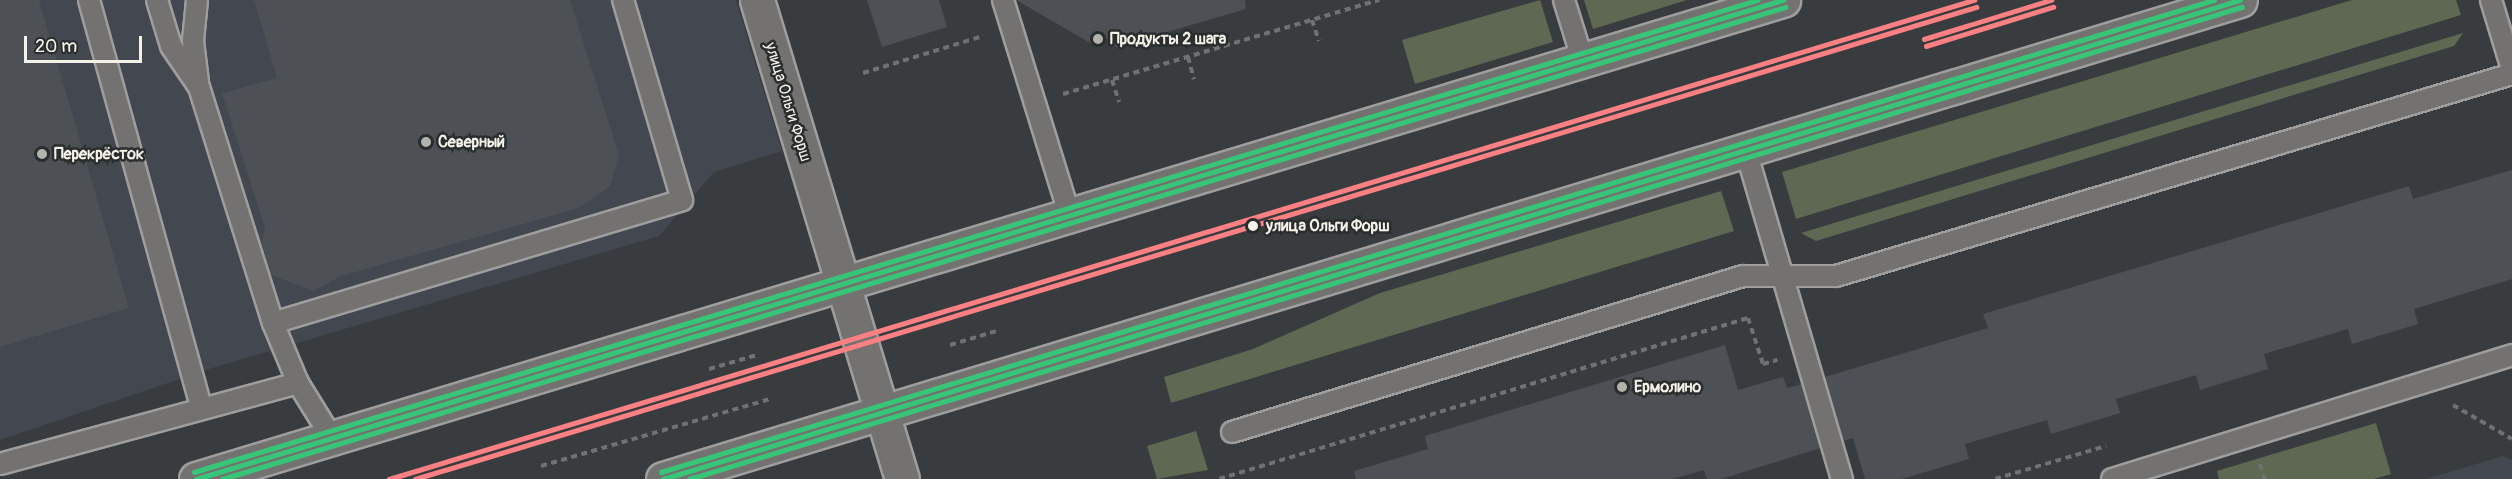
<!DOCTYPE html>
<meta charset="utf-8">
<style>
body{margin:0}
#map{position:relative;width:2512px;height:479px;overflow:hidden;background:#393c3f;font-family:Pangolin,sans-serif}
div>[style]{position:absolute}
.built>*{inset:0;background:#43474f}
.green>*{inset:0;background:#5e6852}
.building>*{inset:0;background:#4d5054}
.path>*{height:4px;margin-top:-2px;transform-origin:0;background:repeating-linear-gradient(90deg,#707170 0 6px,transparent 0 10.5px)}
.roads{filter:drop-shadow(2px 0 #9e9e9e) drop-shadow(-2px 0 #9e9e9e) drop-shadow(0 2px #9e9e9e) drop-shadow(0 -2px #9e9e9e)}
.lane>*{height:20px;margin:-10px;padding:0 10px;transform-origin:10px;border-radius:10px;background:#737270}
.street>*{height:33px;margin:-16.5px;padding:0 16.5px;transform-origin:16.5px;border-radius:16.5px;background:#737270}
.secondary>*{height:33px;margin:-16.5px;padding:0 16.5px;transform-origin:16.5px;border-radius:16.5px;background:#737270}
.bus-1>*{height:4.5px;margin:-2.25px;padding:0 2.25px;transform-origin:2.25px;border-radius:2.25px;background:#37c678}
.bus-2>*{height:4.5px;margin:-2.25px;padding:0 2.25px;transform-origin:2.25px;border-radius:2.25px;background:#37c678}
.bus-3>*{height:4.5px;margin:-2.25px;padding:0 2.25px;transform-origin:2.25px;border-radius:2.25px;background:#37c678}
.tram-1>*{height:4.5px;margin:-2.25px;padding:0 2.25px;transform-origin:2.25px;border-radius:2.25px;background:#ff8082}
.tram-2>*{height:4.5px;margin:-2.25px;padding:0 2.25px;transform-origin:2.25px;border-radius:2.25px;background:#ff8082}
.dots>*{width:16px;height:16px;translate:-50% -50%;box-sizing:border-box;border:3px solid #2a2d2e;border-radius:50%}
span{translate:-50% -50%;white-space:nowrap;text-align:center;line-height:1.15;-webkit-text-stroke:5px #2a2d2e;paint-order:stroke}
.poi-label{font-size:16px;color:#f4f1e8;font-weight:700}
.left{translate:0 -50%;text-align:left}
.street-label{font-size:16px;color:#f4f1e8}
.stop-label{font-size:16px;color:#f4f1e8;font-weight:700}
.scale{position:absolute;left:24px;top:36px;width:118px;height:27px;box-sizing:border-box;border:3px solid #f4f1e8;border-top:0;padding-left:8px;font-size:18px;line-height:21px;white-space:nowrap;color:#f4f1e8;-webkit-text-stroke:4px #2a2d2e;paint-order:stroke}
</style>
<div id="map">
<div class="built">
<i style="clip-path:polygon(0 0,736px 0,782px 151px,714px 172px,659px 236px,209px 369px,0 440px)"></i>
<i style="clip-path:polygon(2503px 456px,2512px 460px,2512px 479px,2426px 479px)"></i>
</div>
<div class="green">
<i style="clip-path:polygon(1540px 0,1553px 42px,1415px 84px,1402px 40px)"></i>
<i style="clip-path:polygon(1584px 0,1687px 0,1593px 29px)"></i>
<i style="clip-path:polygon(2352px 0,2456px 0,2461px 15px,1796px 219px,1782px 172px)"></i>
<i style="clip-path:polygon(2463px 33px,2454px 46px,1816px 241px,1801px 233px)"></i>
<i style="clip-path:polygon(1721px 191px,1734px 231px,1171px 403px,1164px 377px,1253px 349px,1380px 293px)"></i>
<i style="clip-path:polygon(2376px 423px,2391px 474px,2374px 479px,2219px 479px,2217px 471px)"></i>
<i style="clip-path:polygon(1196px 431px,1208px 470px,1157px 479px,1147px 446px)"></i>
</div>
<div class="building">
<i style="clip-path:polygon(0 0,39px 0,129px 308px,0 347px)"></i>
<i style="clip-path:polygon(254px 0,570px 0,619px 155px,610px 186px,579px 208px,341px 276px,313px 291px,271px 275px,262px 243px,265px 228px,222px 93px,277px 78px)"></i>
<i style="clip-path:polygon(867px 0,939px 0,947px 27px,882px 47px)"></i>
<i style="clip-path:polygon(1016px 0,1245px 0,1246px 9px,1116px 47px,1107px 39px,1092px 44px)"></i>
<i style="clip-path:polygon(2512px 170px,2512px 279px,2414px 309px,2418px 324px,2352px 344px,2348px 329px,2264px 354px,2268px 369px,2200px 390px,2196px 375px,2116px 399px,2120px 413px,2051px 434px,2047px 420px,1965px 444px,1969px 459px,1902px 479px,1865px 479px,1853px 438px,1843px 441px,1825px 377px,1988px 328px,1983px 314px,2409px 186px,2413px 199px)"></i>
<i style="clip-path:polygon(1725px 345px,1738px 390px,1783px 377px,1787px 388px,1802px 384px,1821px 448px,1721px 479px,1707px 479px,1704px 470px,1673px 479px,1356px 479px,1354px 471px,1428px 449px,1425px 436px)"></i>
</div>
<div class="path">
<i style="left:1312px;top:20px;width:22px;rotate:72deg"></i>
<i style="left:1188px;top:57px;width:23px;rotate:75deg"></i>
<i style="left:863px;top:73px;width:126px;rotate:-17.1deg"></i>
<i style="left:1112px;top:80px;width:23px;rotate:72deg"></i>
<i style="left:1063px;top:94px;width:330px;rotate:-16.6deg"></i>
<i style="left:950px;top:345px;width:48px;rotate:-16.9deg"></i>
<i style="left:709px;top:369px;width:50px;rotate:-16.3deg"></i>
<i style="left:2453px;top:405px;width:68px;rotate:30deg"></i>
<i style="left:2260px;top:464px;width:16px;rotate:72deg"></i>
<i style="left:541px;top:466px;width:239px;rotate:-16.3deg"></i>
<i style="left:1219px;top:479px;width:553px;rotate:-16.93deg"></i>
<i style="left:1748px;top:318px;width:48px;rotate:71.9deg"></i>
<i style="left:1763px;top:364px;width:15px;rotate:-16deg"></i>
<i style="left:1995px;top:479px;width:116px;rotate:-16.6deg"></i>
</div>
<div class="roads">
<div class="lane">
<i style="left:89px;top:0;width:422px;rotate:74.6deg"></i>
<i style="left:157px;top:0;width:48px;rotate:73.1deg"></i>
<i style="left:171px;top:46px;width:50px;rotate:55.7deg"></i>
<i style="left:199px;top:87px;width:247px;rotate:72.6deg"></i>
<i style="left:273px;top:323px;width:65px;rotate:67.4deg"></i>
<i style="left:298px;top:383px;width:65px;rotate:58.3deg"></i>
<i style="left:197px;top:0;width:41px;rotate:95.6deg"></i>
<i style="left:193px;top:41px;width:41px;rotate:83deg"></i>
<i style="left:1003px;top:0;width:226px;rotate:72.8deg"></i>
<i style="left:1564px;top:0;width:64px;rotate:72.7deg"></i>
<i style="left:2491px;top:0;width:72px;rotate:73.1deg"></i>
<i style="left:1746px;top:151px;width:342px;rotate:73.7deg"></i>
<i style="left:273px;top:323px;width:427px;rotate:-16.7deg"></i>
<i style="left:682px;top:200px;width:209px;rotate:-106.4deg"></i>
<i style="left:1232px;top:432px;width:534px;rotate:-16.98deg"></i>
<i style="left:1743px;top:276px;width:93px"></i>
<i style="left:1836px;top:276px;width:706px;rotate:-16.64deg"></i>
<i style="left:0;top:464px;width:309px;rotate:-15.2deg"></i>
<i style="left:2112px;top:479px;width:419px;rotate:-17.2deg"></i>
</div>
<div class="street">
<i style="left:757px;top:0;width:500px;rotate:73.16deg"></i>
</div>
<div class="secondary">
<i style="left:196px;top:479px;width:1658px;rotate:-16.8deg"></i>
<i style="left:663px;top:479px;width:1648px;rotate:-16.9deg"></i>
</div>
</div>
<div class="bus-1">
<i style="left:196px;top:479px;width:1658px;rotate:-16.8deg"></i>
<i style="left:663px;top:479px;width:1648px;rotate:-16.9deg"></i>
</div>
<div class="bus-2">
<i style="left:222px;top:479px;width:1633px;rotate:-16.8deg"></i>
<i style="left:689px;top:479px;width:1623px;rotate:-16.91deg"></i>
</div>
<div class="bus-3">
<i style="left:194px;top:472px;width:1633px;rotate:-16.8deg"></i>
<i style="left:661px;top:472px;width:1623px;rotate:-16.91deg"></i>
</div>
<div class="tram-1">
<i style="left:1924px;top:39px;width:133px;rotate:-17.1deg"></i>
<i style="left:389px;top:479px;width:1656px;rotate:-16.82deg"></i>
</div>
<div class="tram-2">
<i style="left:1926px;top:46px;width:133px;rotate:-17.1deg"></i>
<i style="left:415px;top:479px;width:1631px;rotate:-16.82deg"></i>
</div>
<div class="dots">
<i style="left:1098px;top:39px;background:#b3b2ad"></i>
<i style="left:426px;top:142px;background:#b3b2ad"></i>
<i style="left:42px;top:154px;background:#b3b2ad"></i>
<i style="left:1253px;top:226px;background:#f4f1e8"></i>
<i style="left:1622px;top:387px;background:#b3b2ad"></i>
</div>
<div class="poi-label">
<span class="left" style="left:1110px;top:39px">Продукты 2 шага</span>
<span class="left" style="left:438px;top:142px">Северный</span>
<span class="left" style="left:54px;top:154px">Перекрёсток</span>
<span class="left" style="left:1634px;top:387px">Ермолино</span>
</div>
<div class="street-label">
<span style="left:788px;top:102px;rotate:73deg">улица Ольги Форш</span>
</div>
<div class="stop-label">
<span class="left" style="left:1266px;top:226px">улица Ольги Форш</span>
</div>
<div class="scale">20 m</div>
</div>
